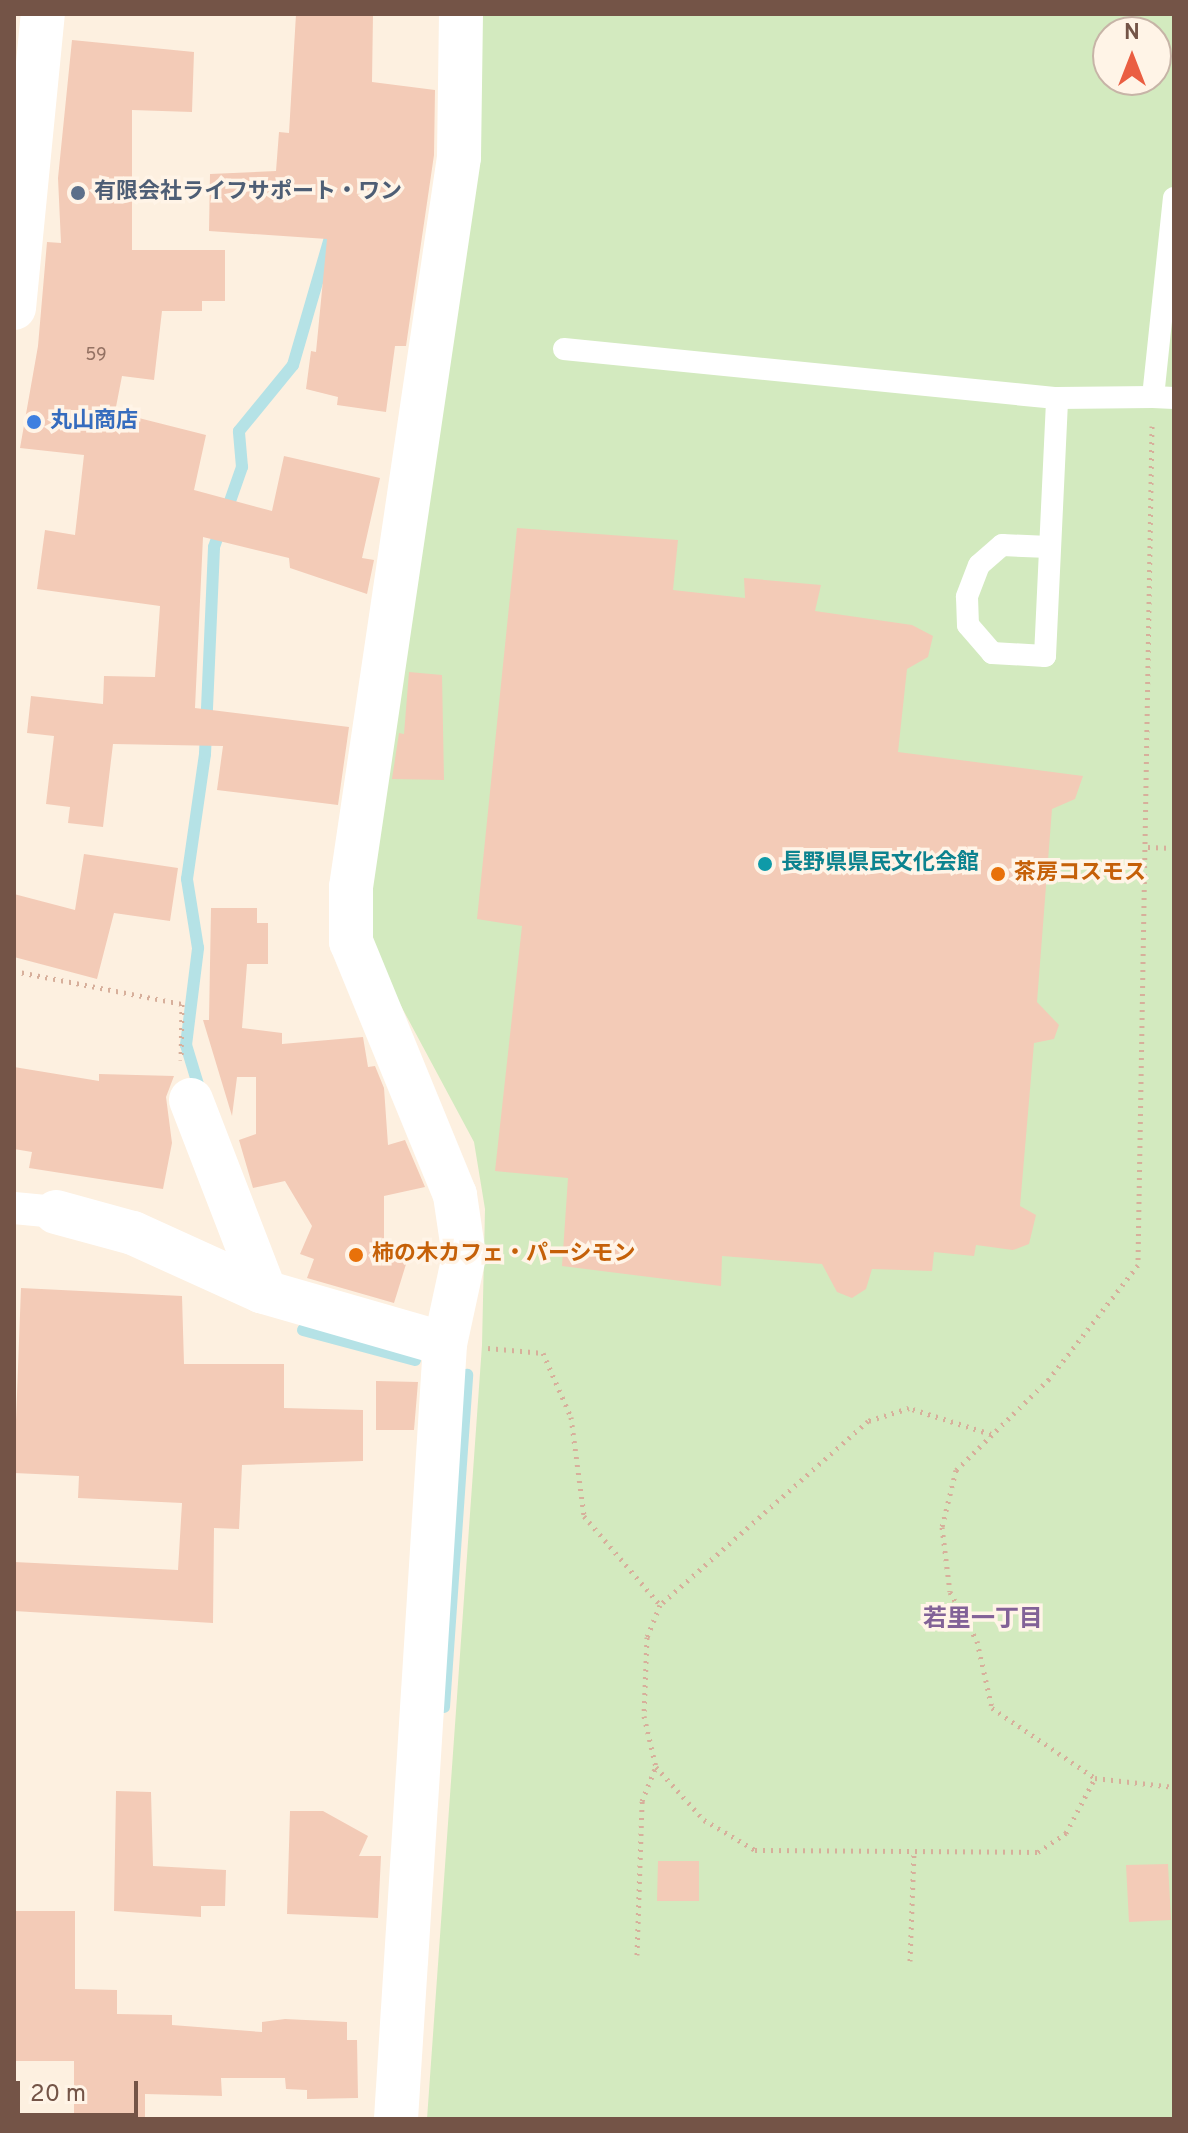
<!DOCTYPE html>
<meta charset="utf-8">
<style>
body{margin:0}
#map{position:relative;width:1188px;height:2133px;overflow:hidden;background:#fdf0e0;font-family:Overpass,"Noto Sans JP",sans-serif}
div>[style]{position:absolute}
.green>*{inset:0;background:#d3eabf}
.stream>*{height:12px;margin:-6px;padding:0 6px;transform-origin:6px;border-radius:6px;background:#b5e2e6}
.building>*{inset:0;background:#f3cbb7}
.path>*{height:5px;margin-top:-2.5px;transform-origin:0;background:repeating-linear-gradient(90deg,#d7af9b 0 2px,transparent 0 8px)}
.service>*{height:22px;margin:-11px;padding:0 11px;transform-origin:11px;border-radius:11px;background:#fff}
.pedestrian>*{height:32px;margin:-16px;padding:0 16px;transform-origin:16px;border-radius:16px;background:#fff}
.minor>*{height:44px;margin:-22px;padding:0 22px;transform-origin:22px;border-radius:22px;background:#fff}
.dots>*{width:22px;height:22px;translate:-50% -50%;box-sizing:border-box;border:4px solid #fff4e7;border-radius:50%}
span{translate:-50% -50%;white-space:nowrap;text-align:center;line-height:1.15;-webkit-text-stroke:7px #fff4e7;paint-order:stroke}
.number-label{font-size:18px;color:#947263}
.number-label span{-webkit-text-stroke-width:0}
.service-label{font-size:22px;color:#4e5e75;font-weight:700}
.left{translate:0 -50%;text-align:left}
.shop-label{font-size:22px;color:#366cbe;font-weight:700}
.culture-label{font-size:22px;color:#0d838f;font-weight:700}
.food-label{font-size:22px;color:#c56008;font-weight:700}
.neighbourhood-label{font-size:24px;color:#826297;font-weight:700}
.frame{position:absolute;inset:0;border:16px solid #745447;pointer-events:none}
.north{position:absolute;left:1092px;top:16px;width:80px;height:80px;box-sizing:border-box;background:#fff4e7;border:2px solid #c7b4a7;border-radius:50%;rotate:0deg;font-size:22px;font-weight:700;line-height:32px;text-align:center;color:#745447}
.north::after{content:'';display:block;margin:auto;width:28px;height:36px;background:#ea5e42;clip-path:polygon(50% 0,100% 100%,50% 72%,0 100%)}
.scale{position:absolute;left:16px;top:2081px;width:122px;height:36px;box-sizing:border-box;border:4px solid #745447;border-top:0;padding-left:10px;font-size:24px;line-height:28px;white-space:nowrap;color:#745447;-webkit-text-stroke:6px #fff4e7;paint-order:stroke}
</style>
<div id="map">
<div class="green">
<i style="clip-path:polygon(evenodd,480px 14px,1174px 14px,1174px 2119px,427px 2119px,482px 1345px,485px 1209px,474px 1142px,371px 950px,372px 886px,480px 14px,1108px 32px,1156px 32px,1156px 80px,1108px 80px,1108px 32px)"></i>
</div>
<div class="stream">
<i style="left:200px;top:1091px;width:48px;rotate:-106.9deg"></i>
<i style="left:186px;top:1045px;width:98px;rotate:-82.9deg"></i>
<i style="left:198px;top:948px;width:70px;rotate:-99.1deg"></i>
<i style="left:187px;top:879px;width:126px;rotate:-81.8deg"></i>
<i style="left:205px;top:754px;width:207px;rotate:-87.5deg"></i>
<i style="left:214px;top:547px;width:85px;rotate:-70.7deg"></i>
<i style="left:242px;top:467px;width:36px;rotate:-95deg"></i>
<i style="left:239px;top:431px;width:85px;rotate:-50.7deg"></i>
<i style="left:293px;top:365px;width:144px;rotate:-73.8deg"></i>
<i style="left:303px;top:1330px;width:116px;rotate:15deg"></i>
<i style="left:444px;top:1707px;width:333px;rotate:-86deg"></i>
</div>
<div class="building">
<i style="clip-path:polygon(296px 14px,373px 14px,372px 82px,435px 90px,434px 155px,406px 346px,395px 346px,386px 412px,337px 405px,338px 397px,306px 389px,311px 351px,316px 352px,327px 239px,209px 231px,210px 174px,276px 171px,279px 132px,289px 133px)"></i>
<i style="clip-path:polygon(72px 40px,194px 52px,192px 112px,132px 110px,132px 250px,225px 250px,225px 301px,202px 301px,202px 311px,162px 311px,154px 380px,122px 376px,115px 412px,206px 435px,194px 490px,272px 511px,284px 456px,380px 478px,362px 558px,374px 560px,367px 594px,290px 568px,289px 558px,203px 537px,195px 708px,349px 727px,338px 805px,217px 790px,223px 746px,113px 744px,103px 827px,68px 823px,70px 807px,46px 804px,54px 736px,27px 733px,31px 696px,103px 704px,104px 676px,155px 677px,160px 606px,37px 589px,45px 530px,75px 535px,84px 455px,20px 448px,38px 346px,47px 242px,61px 243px,58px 178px)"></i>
<i style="clip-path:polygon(517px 528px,678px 540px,673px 590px,745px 598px,744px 578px,821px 585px,815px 611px,912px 625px,933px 636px,928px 657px,907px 669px,898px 752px,1083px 776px,1075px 799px,1052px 809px,1037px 1002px,1059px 1025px,1054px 1039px,1034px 1043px,1020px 1206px,1036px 1215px,1029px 1244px,1013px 1250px,976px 1245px,974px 1256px,934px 1252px,932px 1271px,872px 1269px,866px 1289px,852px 1298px,837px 1292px,822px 1264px,722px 1256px,721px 1286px,562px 1266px,568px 1178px,495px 1171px,522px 926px,477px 919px)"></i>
<i style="clip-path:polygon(409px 672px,442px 675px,444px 780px,392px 779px,399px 733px,404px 734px)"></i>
<i style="clip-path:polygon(84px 854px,178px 868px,170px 921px,114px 913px,97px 979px,14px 957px,14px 894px,75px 910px)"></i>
<i style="clip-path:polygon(211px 908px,257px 908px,257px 923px,268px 923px,268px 964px,247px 964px,242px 1028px,282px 1033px,282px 1044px,363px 1037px,368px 1067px,375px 1066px,384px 1088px,388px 1145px,405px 1140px,425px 1187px,384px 1196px,384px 1254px,407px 1261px,394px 1303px,307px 1278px,314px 1259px,300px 1254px,312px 1226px,285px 1181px,253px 1188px,239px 1140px,256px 1134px,256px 1077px,237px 1077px,232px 1116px,203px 1020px,209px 1020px)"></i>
<i style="clip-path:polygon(14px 1067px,99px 1081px,99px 1074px,174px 1076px,166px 1097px,172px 1143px,163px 1189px,29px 1168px,32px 1152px,14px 1149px)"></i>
<i style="clip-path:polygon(21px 1288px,182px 1296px,184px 1364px,284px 1364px,284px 1408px,363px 1410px,363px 1461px,242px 1465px,239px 1529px,214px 1528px,213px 1623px,14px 1611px,14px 1562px,178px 1570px,182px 1503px,78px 1498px,79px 1476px,14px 1473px)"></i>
<i style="clip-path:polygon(376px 1381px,418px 1382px,414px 1430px,376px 1430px)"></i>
<i style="clip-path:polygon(116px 1791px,151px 1792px,153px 1866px,226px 1870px,225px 1906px,201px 1906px,201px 1917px,114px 1911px)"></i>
<i style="clip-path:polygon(290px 1811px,323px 1811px,368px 1836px,359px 1856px,381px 1856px,378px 1918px,287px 1914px)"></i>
<i style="clip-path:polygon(658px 1861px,699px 1861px,699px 1901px,657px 1901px)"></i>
<i style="clip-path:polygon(1168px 1864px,1171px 1920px,1129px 1922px,1126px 1865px)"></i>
<i style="clip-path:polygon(14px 1911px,75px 1911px,75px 1989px,117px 1990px,117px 2014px,172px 2015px,172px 2025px,262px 2032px,262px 2022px,285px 2019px,347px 2022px,347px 2040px,357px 2040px,358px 2098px,307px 2099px,307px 2090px,286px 2089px,285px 2078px,221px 2078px,222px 2096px,145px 2094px,145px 2118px,74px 2118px,74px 2061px,14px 2061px)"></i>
</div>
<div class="path">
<i style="left:1152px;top:426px;width:839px;rotate:90.96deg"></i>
<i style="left:1138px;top:1265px;width:145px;rotate:128deg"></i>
<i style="left:1049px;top:1379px;width:130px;rotate:135.6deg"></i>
<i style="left:956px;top:1470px;width:59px;rotate:103.8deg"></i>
<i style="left:942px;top:1527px;width:65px;rotate:83deg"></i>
<i style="left:950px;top:1592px;width:56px;rotate:61.1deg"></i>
<i style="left:977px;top:1641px;width:69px;rotate:77.4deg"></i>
<i style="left:992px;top:1708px;width:125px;rotate:34.2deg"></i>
<i style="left:1095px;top:1778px;width:80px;rotate:6.5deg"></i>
<i style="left:1148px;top:847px;width:26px;rotate:2deg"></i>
<i style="left:14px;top:971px;width:171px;rotate:11.1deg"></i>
<i style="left:182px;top:1004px;width:56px;rotate:91deg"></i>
<i style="left:488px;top:1348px;width:55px;rotate:5.2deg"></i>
<i style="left:543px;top:1353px;width:70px;rotate:66.4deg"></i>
<i style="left:571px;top:1417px;width:100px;rotate:82.5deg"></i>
<i style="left:584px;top:1516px;width:117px;rotate:49.5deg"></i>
<i style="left:991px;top:1434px;width:86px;rotate:-162.4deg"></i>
<i style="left:909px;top:1408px;width:43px;rotate:162.4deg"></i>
<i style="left:868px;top:1421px;width:278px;rotate:138.5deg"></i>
<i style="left:660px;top:1605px;width:35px;rotate:112deg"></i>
<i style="left:647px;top:1637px;width:79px;rotate:92.2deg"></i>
<i style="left:644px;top:1716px;width:52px;rotate:76.8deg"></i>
<i style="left:656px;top:1767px;width:72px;rotate:47.8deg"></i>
<i style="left:704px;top:1820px;width:59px;rotate:30.5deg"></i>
<i style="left:755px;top:1850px;width:283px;rotate:0.4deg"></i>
<i style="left:1038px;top:1852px;width:34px;rotate:-34deg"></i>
<i style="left:1066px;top:1833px;width:62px;rotate:-62.2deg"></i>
<i style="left:637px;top:1955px;width:154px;rotate:-88.1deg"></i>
<i style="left:642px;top:1801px;width:37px;rotate:-68deg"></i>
<i style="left:910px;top:1961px;width:110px;rotate:-87.9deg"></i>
</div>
<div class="service">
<i style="left:564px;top:349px;width:495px;rotate:5.7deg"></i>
<i style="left:1057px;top:398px;width:96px;rotate:-0.6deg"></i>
<i style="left:1153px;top:397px;width:200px;rotate:-84deg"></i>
<i style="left:1153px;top:397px;width:21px;rotate:3deg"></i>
<i style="left:1049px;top:547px;width:47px;rotate:-177.6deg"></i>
<i style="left:1002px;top:545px;width:30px;rotate:139deg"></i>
<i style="left:979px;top:565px;width:34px;rotate:111deg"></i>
<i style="left:967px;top:597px;width:28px;rotate:88deg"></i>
<i style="left:968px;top:625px;width:37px;rotate:49deg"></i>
<i style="left:992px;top:653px;width:53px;rotate:3.2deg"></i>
<i style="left:1045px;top:656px;width:258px;rotate:-87.3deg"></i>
</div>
<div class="pedestrian">
<i style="left:14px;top:1208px;width:42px;rotate:5.4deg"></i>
</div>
<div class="minor">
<i style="left:14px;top:308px;width:295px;rotate:-84.4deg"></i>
<i style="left:191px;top:1100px;width:206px;rotate:68.9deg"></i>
<i style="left:56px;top:1212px;width:80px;rotate:15.3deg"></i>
<i style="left:133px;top:1233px;width:141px;rotate:24.4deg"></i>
<i style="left:261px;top:1291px;width:191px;rotate:16.1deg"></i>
<i style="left:396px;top:2119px;width:777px;rotate:-86.38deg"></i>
<i style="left:445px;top:1344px;width:90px;rotate:-77.8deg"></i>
<i style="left:464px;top:1256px;width:62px;rotate:-98.4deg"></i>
<i style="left:455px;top:1195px;width:274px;rotate:-112.3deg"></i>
<i style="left:351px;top:942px;width:55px;rotate:-90deg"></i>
<i style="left:351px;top:887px;width:738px;rotate:-81.58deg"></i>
<i style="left:459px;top:157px;width:143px;rotate:-89.2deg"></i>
</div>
<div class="dots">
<i style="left:78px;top:193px;background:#5c6f8a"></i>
<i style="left:34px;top:422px;background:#3f7fe0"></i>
<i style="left:765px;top:864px;background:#0f9aa8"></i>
<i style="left:998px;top:874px;background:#e8710a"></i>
<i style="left:356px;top:1255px;background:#e8710a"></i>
</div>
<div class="number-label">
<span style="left:96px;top:356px">59</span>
</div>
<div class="service-label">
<span class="left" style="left:94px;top:193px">有限会社ライフサポート・ワン</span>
</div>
<div class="shop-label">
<span class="left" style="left:50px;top:422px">丸山商店</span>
</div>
<div class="culture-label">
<span class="left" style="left:781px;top:864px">長野県県民文化会館</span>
</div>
<div class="food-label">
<span class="left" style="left:1014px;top:874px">茶房コスモス</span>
<span class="left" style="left:372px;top:1255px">柿の木カフェ・パーシモン</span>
</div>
<div class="neighbourhood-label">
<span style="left:983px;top:1621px">若里一丁目</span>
</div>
<div class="frame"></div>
<div class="north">N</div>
<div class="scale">20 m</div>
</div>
